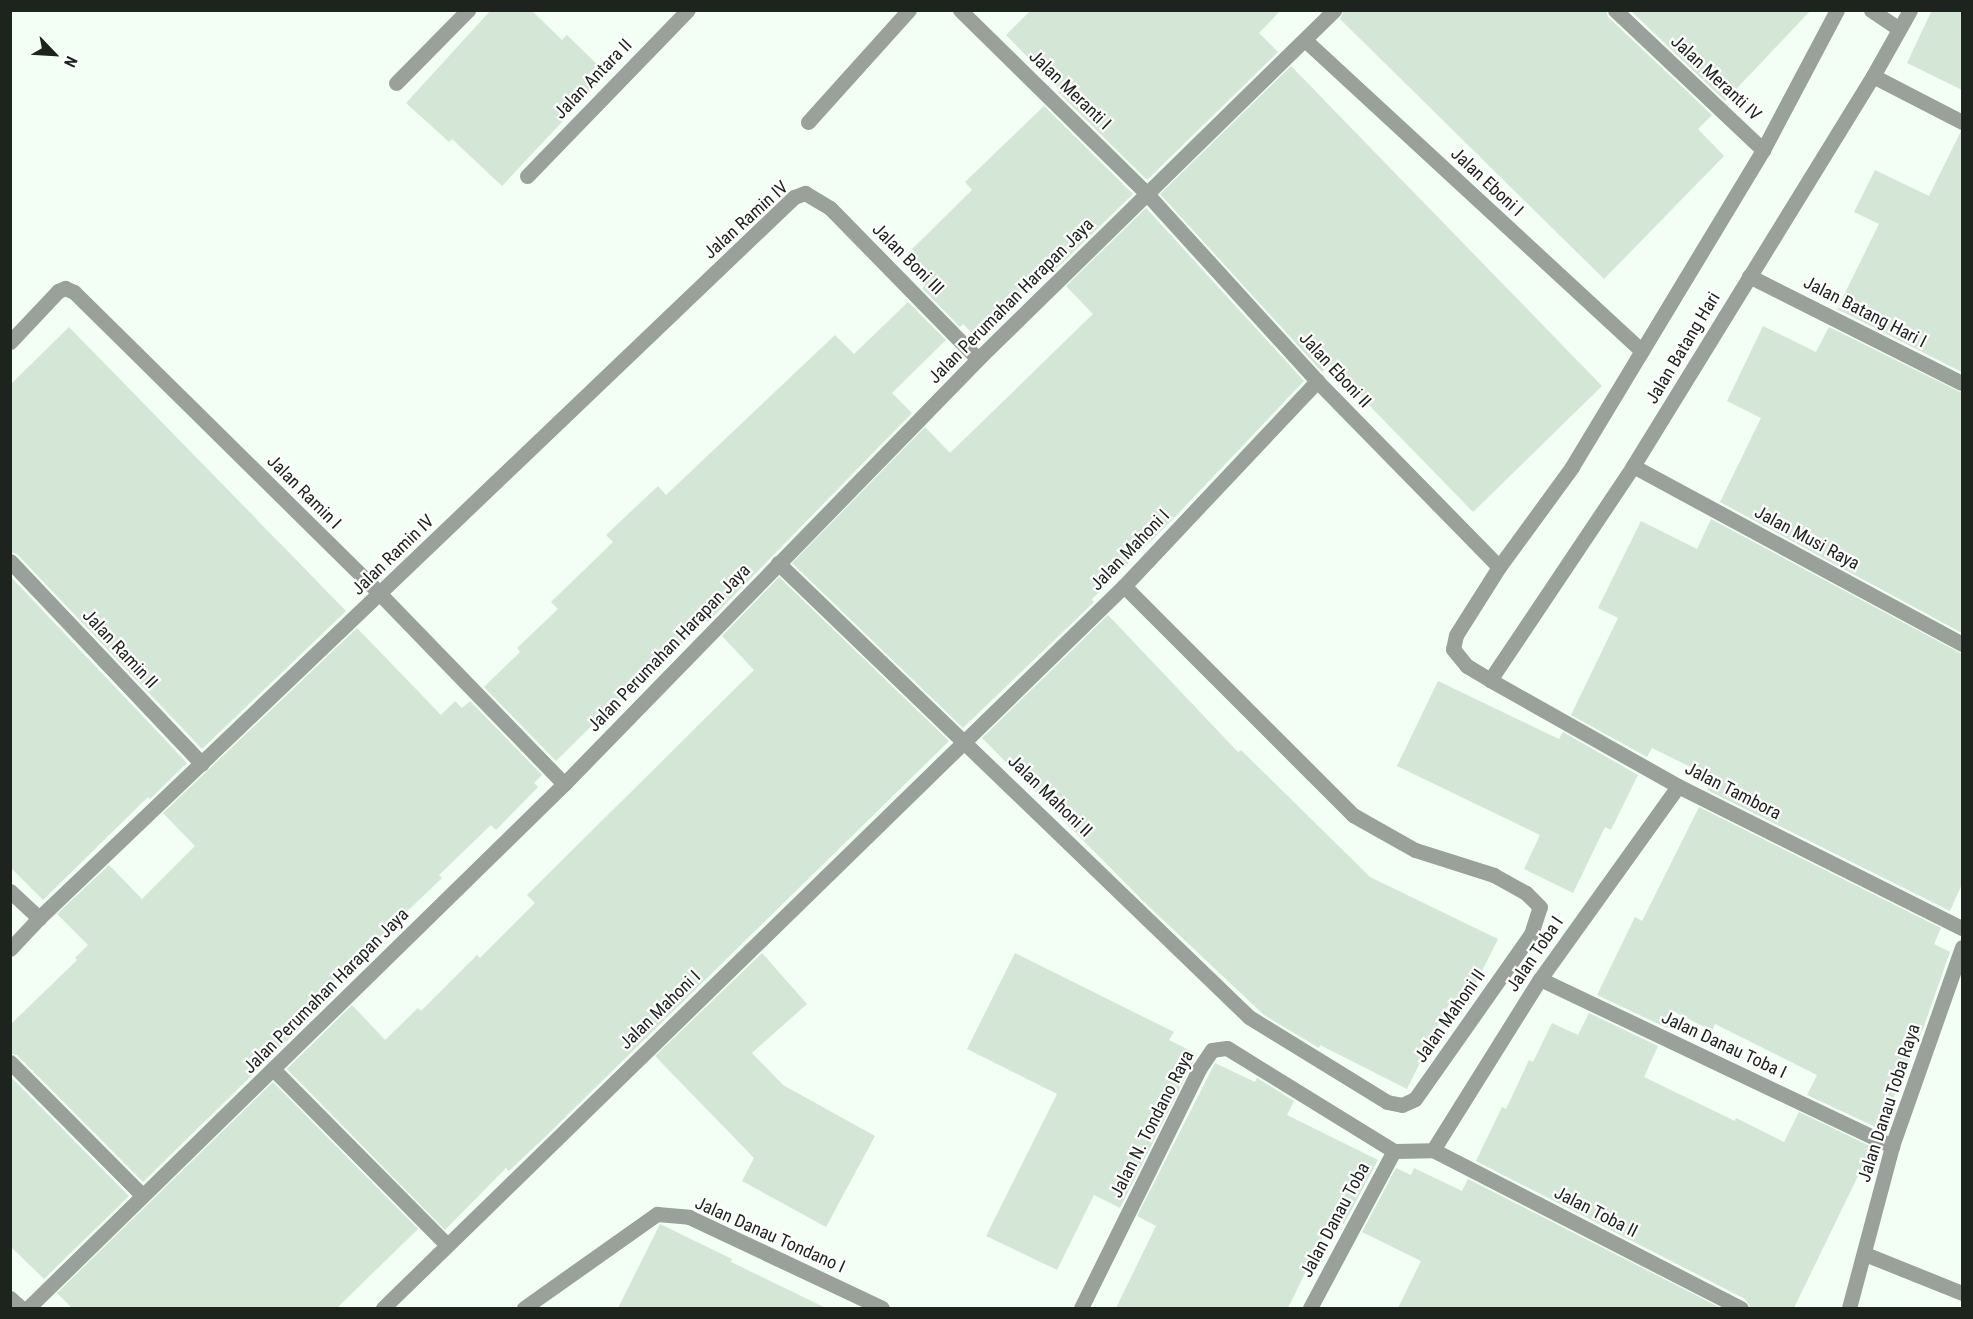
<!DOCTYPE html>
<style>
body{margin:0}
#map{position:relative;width:1973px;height:1319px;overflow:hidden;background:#f3fef4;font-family:"Roboto Condensed",sans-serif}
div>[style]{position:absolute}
.building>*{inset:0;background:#d4e6d5}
.minor>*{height:15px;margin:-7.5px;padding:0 7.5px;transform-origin:7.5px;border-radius:7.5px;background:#99a19a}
span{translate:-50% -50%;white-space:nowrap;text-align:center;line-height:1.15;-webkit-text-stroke:4.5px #fff;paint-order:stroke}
.street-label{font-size:18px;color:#1d231d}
.frame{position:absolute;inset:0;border:12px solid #1d231d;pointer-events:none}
.north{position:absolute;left:24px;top:24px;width:60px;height:60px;-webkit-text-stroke:4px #fff;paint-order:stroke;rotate:115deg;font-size:16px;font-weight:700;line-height:24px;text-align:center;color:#1d231d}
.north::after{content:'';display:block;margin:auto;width:21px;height:27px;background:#1d231d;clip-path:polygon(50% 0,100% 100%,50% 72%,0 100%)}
</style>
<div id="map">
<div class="building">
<i style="clip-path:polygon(491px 10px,531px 10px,562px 40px,567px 35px,607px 74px,502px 186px,452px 139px,449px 142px,406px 103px)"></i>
<i style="clip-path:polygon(1031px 10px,1281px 10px,1259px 33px,1278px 52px,1147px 180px,1058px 92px,1060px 90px,1006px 35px)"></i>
<i style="clip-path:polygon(1344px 10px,1606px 10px,1608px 17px,1712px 115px,1698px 129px,1724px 156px,1604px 279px,1340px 19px)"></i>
<i style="clip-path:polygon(1630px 10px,1811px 10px,1725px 101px)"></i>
<i style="clip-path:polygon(1932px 10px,1962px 10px,1962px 90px,1907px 63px)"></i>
<i style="clip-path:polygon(1291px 66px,1602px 386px,1473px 512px,1330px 365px,1322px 372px,1160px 194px)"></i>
<i style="clip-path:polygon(1044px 106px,1133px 194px,1053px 272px,1046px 266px,975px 336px,963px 324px,960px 327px,922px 288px,925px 285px,901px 260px,972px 190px,965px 182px)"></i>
<i style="clip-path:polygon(1961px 131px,1962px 132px,1962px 372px,1837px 309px,1879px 224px,1854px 212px,1875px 170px,1929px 196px)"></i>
<i style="clip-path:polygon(1146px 208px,1304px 381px,1175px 517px,1092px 599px,1094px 602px,963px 728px,792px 563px,925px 427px,950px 453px,1093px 314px,1066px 286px)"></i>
<i style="clip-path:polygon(908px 302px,946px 340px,892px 393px,912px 413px,708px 622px,706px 620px,635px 689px,632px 686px,556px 761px,484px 687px,520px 652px,517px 648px,558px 609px,551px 602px,613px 542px,606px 535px,658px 486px,666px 495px,835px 335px,854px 354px)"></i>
<i style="clip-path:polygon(1763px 326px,1816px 352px,1829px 327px,1962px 393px,1962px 633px,1720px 502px,1761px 418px,1727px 401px)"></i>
<i style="clip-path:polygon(69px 327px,346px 611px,202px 749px,17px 554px,10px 552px,10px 385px)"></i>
<i style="clip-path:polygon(1711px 519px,1962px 654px,1962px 884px,1950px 911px,1707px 790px,1713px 778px,1652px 748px,1647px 757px,1571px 715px,1618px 618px,1598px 608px,1641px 521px,1697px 549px)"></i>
<i style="clip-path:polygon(10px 576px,187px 763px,150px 799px,148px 797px,43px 900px,10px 867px)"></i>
<i style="clip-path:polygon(779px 577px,949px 741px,544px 1138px,509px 1171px,506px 1168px,445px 1230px,287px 1069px,352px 1005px,385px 1040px,418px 1008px,421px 1011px,477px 955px,480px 958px,535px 903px,527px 895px,754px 670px,722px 636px)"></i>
<i style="clip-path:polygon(1108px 615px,1238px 752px,1241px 750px,1370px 877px,1498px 939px,1462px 1011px,1449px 1004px,1407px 1089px,1320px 1045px,1319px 1048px,1264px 1015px,1142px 900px,982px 738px)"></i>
<i style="clip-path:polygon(357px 628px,441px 715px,455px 701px,462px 708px,470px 701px,542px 775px,534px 783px,538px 787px,496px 830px,491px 825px,439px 875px,442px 878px,331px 984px,338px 991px,143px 1182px,17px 1055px,10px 1053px,10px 1025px,77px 960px,75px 958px,88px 945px,57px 914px,109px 865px,142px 899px,195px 846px,163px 813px)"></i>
<i style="clip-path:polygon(1438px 681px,1559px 739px,1563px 732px,1638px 775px,1611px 830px,1605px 827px,1573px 893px,1524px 869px,1540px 835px,1397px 766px)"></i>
<i style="clip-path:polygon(1699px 807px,1941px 928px,1934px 944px,1950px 952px,1924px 1026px,1880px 1129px,1807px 1095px,1817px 1075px,1715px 1024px,1712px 1031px,1675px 1012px,1667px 1028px,1597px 995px,1635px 917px,1642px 921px)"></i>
<i style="clip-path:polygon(762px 953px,807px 1004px,752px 1053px,783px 1085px,875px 1136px,826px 1227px,742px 1181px,754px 1158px,655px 1056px)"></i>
<i style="clip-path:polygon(1015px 953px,1174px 1032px,1169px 1040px,1197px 1054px,1120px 1208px,1094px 1195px,1057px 1270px,986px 1236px,1057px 1094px,967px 1049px)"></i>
<i style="clip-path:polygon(1589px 1013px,1658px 1046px,1644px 1077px,1735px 1121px,1736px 1118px,1784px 1142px,1799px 1112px,1872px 1147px,1794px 1308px,1751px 1308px,1745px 1299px,1476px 1161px,1502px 1107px,1506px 1109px,1529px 1060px,1533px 1062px,1552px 1023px,1578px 1035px)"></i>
<i style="clip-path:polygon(1215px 1063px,1255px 1082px,1257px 1078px,1294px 1101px,1287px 1115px,1378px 1160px,1344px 1224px,1332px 1218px,1288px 1308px,1116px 1308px,1156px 1226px,1137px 1216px)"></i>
<i style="clip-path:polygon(10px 1076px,129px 1196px,44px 1279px,10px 1246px)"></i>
<i style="clip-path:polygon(273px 1082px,418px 1229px,337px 1308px,72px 1308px,57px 1293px)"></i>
<i style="clip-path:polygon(1396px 1168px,1411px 1175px,1414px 1168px,1462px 1191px,1468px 1179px,1721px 1308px,1398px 1308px,1421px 1261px,1362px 1232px)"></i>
<i style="clip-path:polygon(660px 1224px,732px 1259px,731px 1262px,826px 1308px,618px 1308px)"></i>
</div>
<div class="minor">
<i style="left:960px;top:10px;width:262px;rotate:44.5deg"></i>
<i style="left:1147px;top:194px;width:253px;rotate:47.7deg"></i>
<i style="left:1317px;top:381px;width:260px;rotate:45.6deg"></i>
<i style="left:1615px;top:10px;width:204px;rotate:43.4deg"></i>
<i style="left:1837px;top:10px;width:158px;rotate:117.9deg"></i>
<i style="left:1763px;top:150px;width:370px;rotate:121.1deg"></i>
<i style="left:1572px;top:467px;width:124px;rotate:126.1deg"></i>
<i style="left:1499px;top:567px;width:80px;rotate:122.3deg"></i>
<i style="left:1456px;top:635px;width:14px;rotate:102deg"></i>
<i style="left:1453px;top:649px;width:22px;rotate:51deg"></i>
<i style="left:1467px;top:666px;width:27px;rotate:31deg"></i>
<i style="left:1490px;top:680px;width:216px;rotate:29.4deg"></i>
<i style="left:1678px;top:786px;width:318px;rotate:26.6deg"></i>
<i style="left:1871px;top:10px;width:34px;rotate:34deg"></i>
<i style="left:1306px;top:41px;width:457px;rotate:42.7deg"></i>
<i style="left:1873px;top:76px;width:100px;rotate:27.3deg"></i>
<i style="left:396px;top:83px;width:103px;rotate:-45.4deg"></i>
<i style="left:808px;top:122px;width:151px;rotate:-48deg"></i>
<i style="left:527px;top:176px;width:231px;rotate:-45.9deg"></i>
<i style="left:1749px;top:276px;width:238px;rotate:26.7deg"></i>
<i style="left:10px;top:342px;width:70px;rotate:-46.7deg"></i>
<i style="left:58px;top:291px;width:8px;rotate:-23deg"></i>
<i style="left:65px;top:288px;width:10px;rotate:24deg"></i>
<i style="left:74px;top:292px;width:430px;rotate:44.6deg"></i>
<i style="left:380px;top:594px;width:264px;rotate:45.9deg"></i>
<i style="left:1633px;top:466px;width:374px;rotate:28.4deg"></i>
<i style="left:10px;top:561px;width:279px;rotate:46.6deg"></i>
<i style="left:778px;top:563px;width:654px;rotate:43.95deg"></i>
<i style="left:1249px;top:1017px;width:162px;rotate:31.6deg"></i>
<i style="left:1387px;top:1102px;width:15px;rotate:11deg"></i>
<i style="left:1402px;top:1105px;width:14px;rotate:-25deg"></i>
<i style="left:1415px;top:1099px;width:202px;rotate:-54.9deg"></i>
<i style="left:1531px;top:934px;width:28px;rotate:-72deg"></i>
<i style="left:1540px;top:907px;width:20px;rotate:-135deg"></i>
<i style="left:1526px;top:893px;width:37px;rotate:-151deg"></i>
<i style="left:1494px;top:875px;width:83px;rotate:-162.4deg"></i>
<i style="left:1415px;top:850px;width:71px;rotate:-150.6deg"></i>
<i style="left:1353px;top:815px;width:324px;rotate:-135deg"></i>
<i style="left:1490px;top:680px;width:257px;rotate:-56.2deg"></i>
<i style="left:1633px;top:466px;width:458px;rotate:-58.4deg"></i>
<i style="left:1873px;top:76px;width:76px;rotate:-60.7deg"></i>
<i style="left:10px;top:891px;width:40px;rotate:43deg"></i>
<i style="left:10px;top:949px;width:42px;rotate:-46.9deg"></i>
<i style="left:39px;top:918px;width:1044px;rotate:-43.68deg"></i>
<i style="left:794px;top:197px;width:12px;rotate:-20deg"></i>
<i style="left:805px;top:193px;width:29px;rotate:31deg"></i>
<i style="left:830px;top:208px;width:211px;rotate:45.6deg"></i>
<i style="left:1540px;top:979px;width:390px;rotate:25.4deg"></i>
<i style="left:10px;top:1062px;width:187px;rotate:45.2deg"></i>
<i style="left:274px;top:1070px;width:246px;rotate:45.3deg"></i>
<i style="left:1433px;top:1150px;width:202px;rotate:-58deg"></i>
<i style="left:1540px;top:979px;width:237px;rotate:-54.4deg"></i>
<i style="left:1394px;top:1151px;width:39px;rotate:-1deg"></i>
<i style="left:1433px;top:1150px;width:346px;rotate:27.2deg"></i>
<i style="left:1865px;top:1254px;width:105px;rotate:21.9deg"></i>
<i style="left:10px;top:1298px;width:15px;rotate:42deg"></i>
<i style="left:28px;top:1308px;width:750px;rotate:-44.35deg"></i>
<i style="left:564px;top:784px;width:593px;rotate:-45.75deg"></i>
<i style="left:978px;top:359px;width:499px;rotate:-44.4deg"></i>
<i style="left:383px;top:1308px;width:1035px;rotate:-44.26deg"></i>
<i style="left:1124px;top:586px;width:282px;rotate:-46.7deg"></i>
<i style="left:524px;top:1308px;width:163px;rotate:-35.3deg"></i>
<i style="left:657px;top:1214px;width:32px;rotate:5deg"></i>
<i style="left:689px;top:1217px;width:213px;rotate:25.2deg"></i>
<i style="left:1081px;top:1308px;width:267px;rotate:-63.7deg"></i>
<i style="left:1199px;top:1069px;width:23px;rotate:-56deg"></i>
<i style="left:1212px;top:1050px;width:15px;rotate:-8deg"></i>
<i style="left:1227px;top:1048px;width:196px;rotate:31.7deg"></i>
<i style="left:1310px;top:1308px;width:178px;rotate:-61.9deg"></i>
<i style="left:1849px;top:1308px;width:168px;rotate:-75.1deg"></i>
<i style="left:1892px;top:1146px;width:211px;rotate:-70.6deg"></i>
</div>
<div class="street-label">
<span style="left:1716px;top:78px;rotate:43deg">Jalan Meranti IV</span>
<span style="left:593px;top:79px;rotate:-46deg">Jalan Antara II</span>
<span style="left:1070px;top:90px;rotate:44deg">Jalan Meranti I</span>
<span style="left:1487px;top:182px;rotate:43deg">Jalan Eboni I</span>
<span style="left:746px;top:220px;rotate:-42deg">Jalan Ramin IV</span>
<span style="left:908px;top:259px;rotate:45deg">Jalan Boni III</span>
<span style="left:1011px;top:301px;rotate:-45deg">Jalan Perumahan Harapan Jaya</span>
<span style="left:1865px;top:312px;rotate:27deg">Jalan Batang Hari I</span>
<span style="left:1683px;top:348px;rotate:-59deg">Jalan Batang Hari</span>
<span style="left:1335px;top:370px;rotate:47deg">Jalan Eboni II</span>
<span style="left:304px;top:492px;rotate:45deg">Jalan Ramin I</span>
<span style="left:1807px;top:538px;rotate:28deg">Jalan Musi Raya</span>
<span style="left:1130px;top:550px;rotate:-46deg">Jalan Mahoni I</span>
<span style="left:393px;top:555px;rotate:-44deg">Jalan Ramin IV</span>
<span style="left:669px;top:648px;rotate:-46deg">Jalan Perumahan Harapan Jaya</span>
<span style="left:120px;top:649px;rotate:47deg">Jalan Ramin II</span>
<span style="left:1733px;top:791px;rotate:27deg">Jalan Tambora</span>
<span style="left:1050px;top:796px;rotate:44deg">Jalan Mahoni II</span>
<span style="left:1535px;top:954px;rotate:-56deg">Jalan Toba I</span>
<span style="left:326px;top:991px;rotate:-45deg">Jalan Perumahan Harapan Jaya</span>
<span style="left:660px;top:1010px;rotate:-44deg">Jalan Mahoni I</span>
<span style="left:1450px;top:1016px;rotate:-55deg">Jalan Mahoni II</span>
<span style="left:1724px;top:1045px;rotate:25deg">Jalan Danau Toba I</span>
<span style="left:1889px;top:1103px;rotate:-72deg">Jalan Danau Toba Raya</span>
<span style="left:1152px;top:1124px;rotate:-63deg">Jalan N. Tondano Raya</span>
<span style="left:1596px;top:1212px;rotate:27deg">Jalan Toba II</span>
<span style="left:1335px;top:1220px;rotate:-62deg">Jalan Danau Toba</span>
<span style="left:770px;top:1235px;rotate:24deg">Jalan Danau Tondano I</span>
</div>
<div class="frame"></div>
<div class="north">N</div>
</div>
